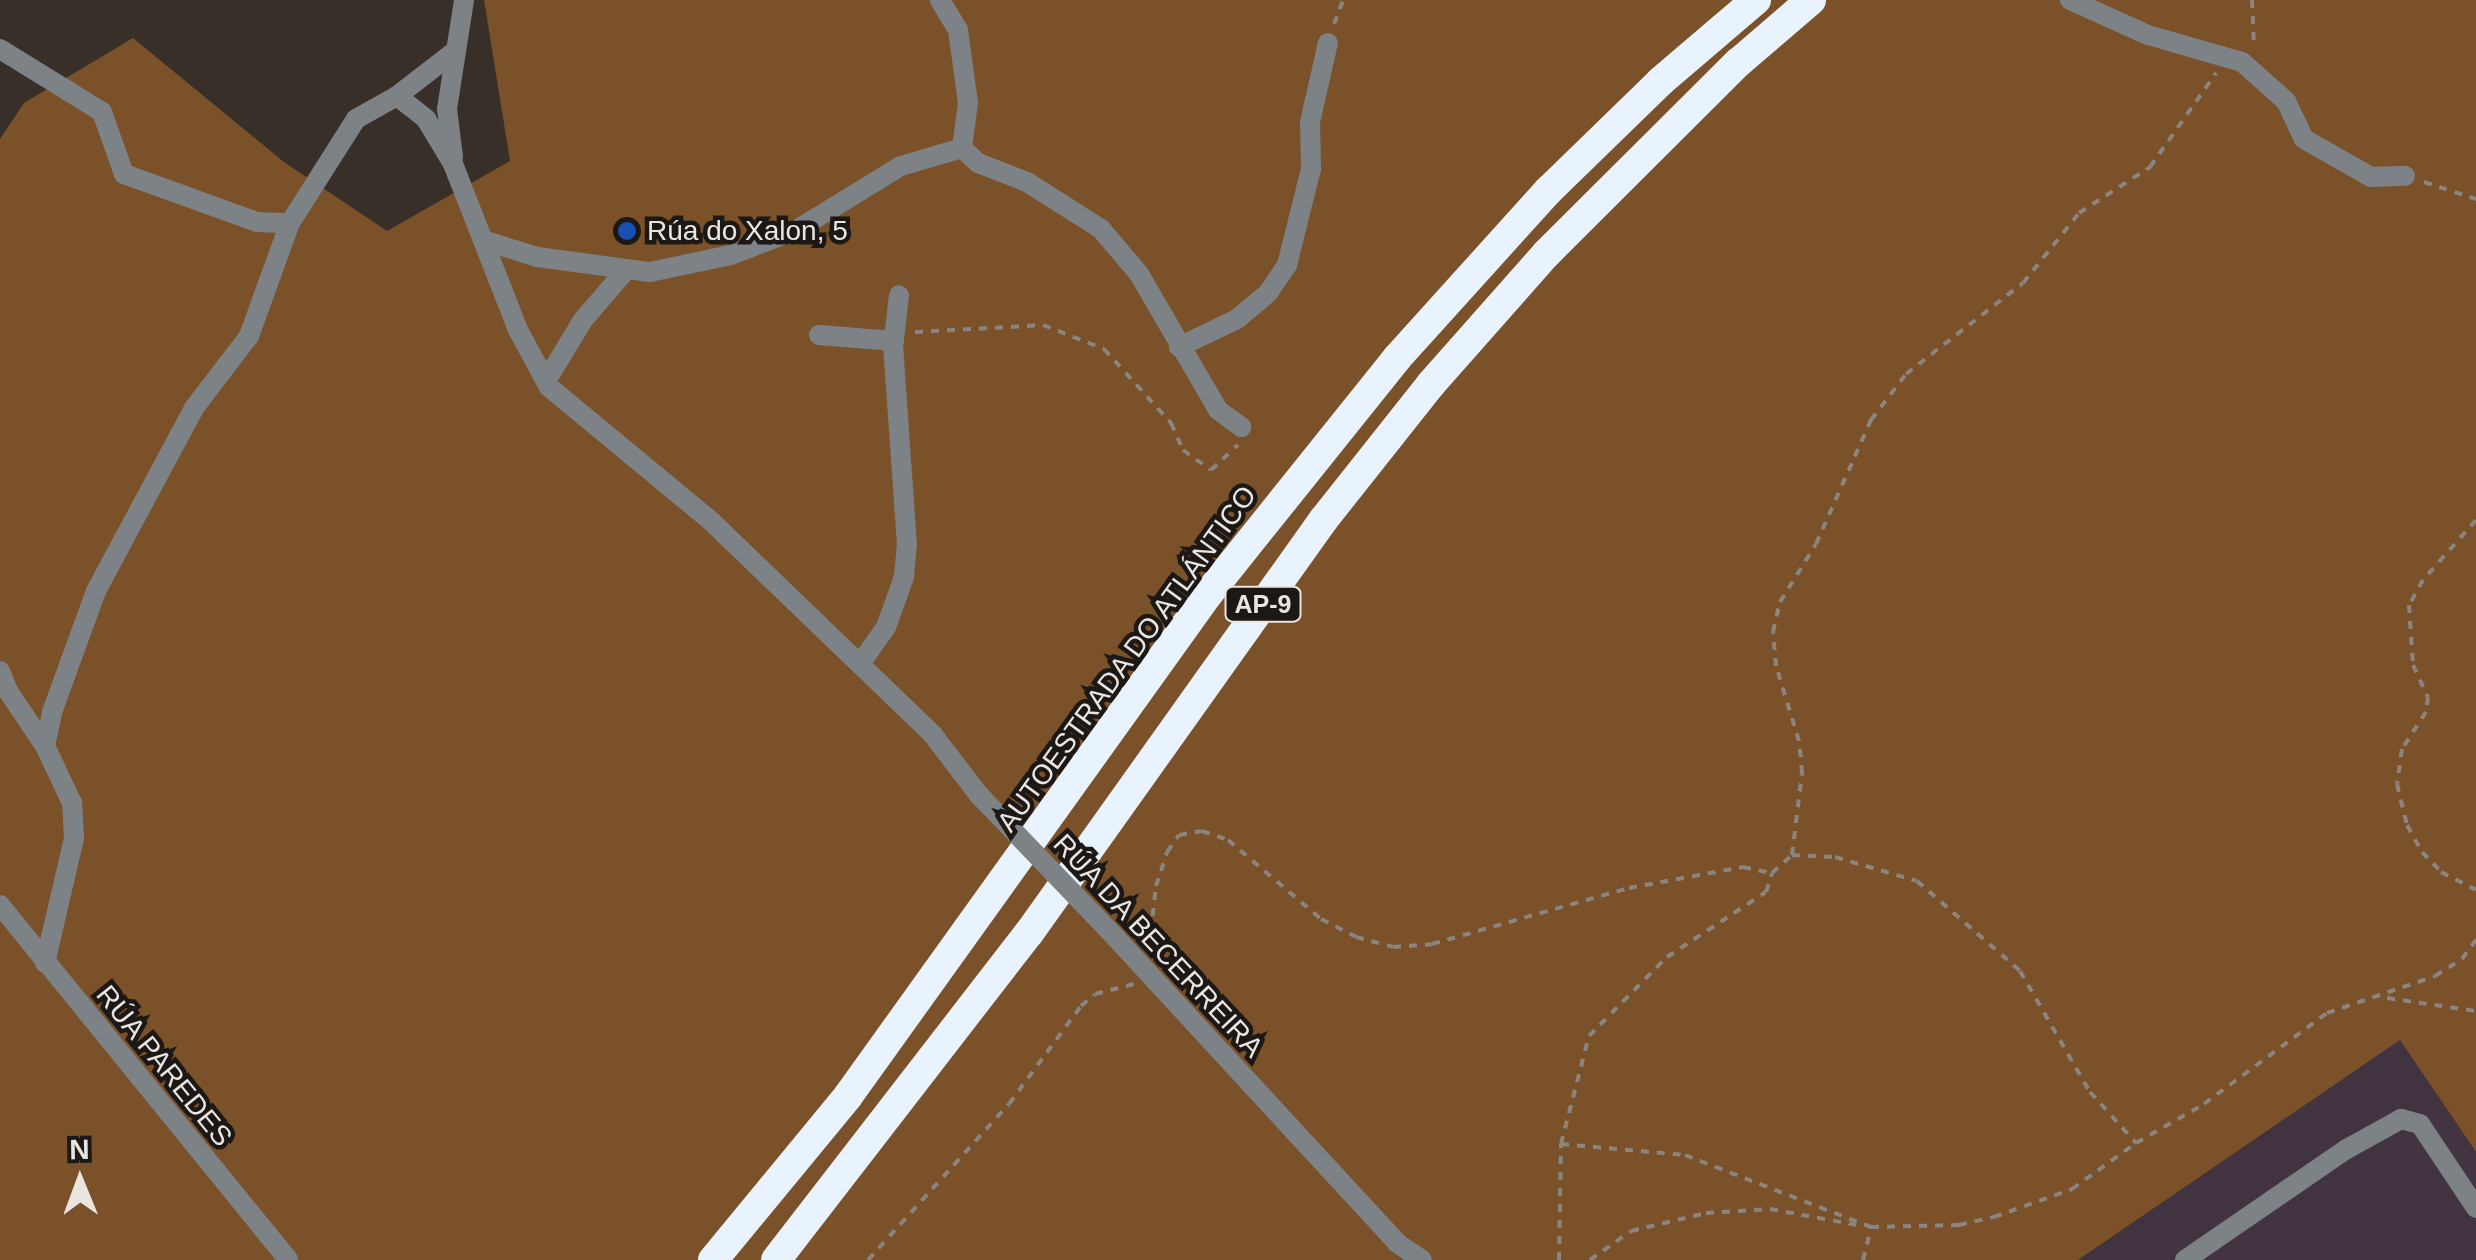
<!DOCTYPE html>
<meta charset="utf-8">
<style>
body{margin:0}
#map{position:relative;width:2476px;height:1260px;overflow:hidden;background:#372f28;font-family:Helvetica,sans-serif}
div>[style]{position:absolute}
.industrial>*{inset:0;background:#423340}
.green>*{inset:0;background:#7a5128}
.path>*{height:4px;margin-top:-2px;transform-origin:0;background:repeating-linear-gradient(90deg,#8c857f 0 8px,transparent 0 16px)}
.minor>*{height:20px;margin:-10px;padding:0 10px;transform-origin:10px;border-radius:10px;background:#7d8286}
.highway>*{height:30px;margin:-15px;padding:0 15px;transform-origin:15px;border-radius:15px;background:#e9f3fd}
.minor-bridge>*{height:20px;margin:-10px;padding:0 10px;transform-origin:10px;border-radius:10px;background:#7d8286}
.dots>*{width:28px;height:28px;translate:-50% -50%;box-sizing:border-box;border:5px solid #1c1815;border-radius:50%}
span{translate:-50% -50%;white-space:nowrap;text-align:center;line-height:1.15;-webkit-text-stroke:9px #1c1815;paint-order:stroke}
.shield-label span{padding:2px 8px;background:#1c1815;border:2px solid;border-radius:8px;-webkit-text-stroke-width:0}
.shield-label{font-size:25px;color:#ebe5e1;font-weight:700}
.poi-label{font-size:28px;color:#ebe5e1}
.left{translate:0 -50%;text-align:left}
.street-label{font-size:28px;color:#ebe5e1}
.north{position:absolute;left:30px;top:1130px;width:100px;height:100px;-webkit-text-stroke:8px #1c1815;paint-order:stroke;rotate:359deg;font-size:28px;font-weight:700;line-height:40px;text-align:center;color:#ebe5e1}
.north::after{content:'';display:block;margin:auto;width:35px;height:45px;background:#ebe5e1;clip-path:polygon(50% 0,100% 100%,50% 72%,0 100%)}
</style>
<div id="map">
<div class="industrial">
<i style="clip-path:polygon(2400px 1040px,2476px 1152px,2476px 1260px,2078px 1260px)"></i>
</div>
<div class="green">
<i style="clip-path:polygon(484px 0,2476px 0,2476px 1152px,2400px 1040px,2078px 1260px,0 1260px,0 139px,24px 103px,133px 38px,284px 162px,387px 231px,510px 161px)"></i>
</div>
<div class="path">
<i style="left:2252px;top:0;width:46px;rotate:87.5deg"></i>
<i style="left:1334px;top:24px;width:26px;rotate:-69deg"></i>
<i style="left:2424px;top:182px;width:55px;rotate:18.1deg"></i>
<i style="left:915px;top:332px;width:128px;rotate:-3.1deg"></i>
<i style="left:1043px;top:325px;width:66px;rotate:21.5deg"></i>
<i style="left:1104px;top:349px;width:100px;rotate:47.8deg"></i>
<i style="left:1171px;top:423px;width:30px;rotate:66deg"></i>
<i style="left:1183px;top:450px;width:34px;rotate:36deg"></i>
<i style="left:1211px;top:470px;width:37px;rotate:-43deg"></i>
<i style="left:2476px;top:520px;width:80px;rotate:131.5deg"></i>
<i style="left:2423px;top:580px;width:29px;rotate:119deg"></i>
<i style="left:2409px;top:605px;width:60px;rotate:86.2deg"></i>
<i style="left:2413px;top:665px;width:35px;rotate:65deg"></i>
<i style="left:2428px;top:697px;width:15px;rotate:98deg"></i>
<i style="left:2426px;top:712px;width:44px;rotate:123deg"></i>
<i style="left:2402px;top:749px;width:35px;rotate:98deg"></i>
<i style="left:2397px;top:784px;width:42px;rotate:76.3deg"></i>
<i style="left:2407px;top:825px;width:31px;rotate:61deg"></i>
<i style="left:2422px;top:852px;width:28px;rotate:46deg"></i>
<i style="left:2441px;top:872px;width:39px;rotate:27deg"></i>
<i style="left:1792px;top:855px;width:83px;rotate:-83deg"></i>
<i style="left:1802px;top:773px;width:32px;rotate:-95deg"></i>
<i style="left:1799px;top:741px;width:78px;rotate:-107deg"></i>
<i style="left:1776px;top:666px;width:34px;rotate:-95deg"></i>
<i style="left:1773px;top:632px;width:31px;rotate:-77deg"></i>
<i style="left:1780px;top:602px;width:68px;rotate:-58.2deg"></i>
<i style="left:1816px;top:544px;width:136px;rotate:-66.1deg"></i>
<i style="left:1871px;top:420px;width:58px;rotate:-52.7deg"></i>
<i style="left:1906px;top:374px;width:148px;rotate:-37.9deg"></i>
<i style="left:2023px;top:283px;width:90px;rotate:-51.3deg"></i>
<i style="left:2079px;top:213px;width:85px;rotate:-32.9deg"></i>
<i style="left:2150px;top:167px;width:115px;rotate:-54.9deg"></i>
<i style="left:1149px;top:948px;width:62px;rotate:-83.6deg"></i>
<i style="left:1156px;top:886px;width:36px;rotate:-72deg"></i>
<i style="left:1167px;top:852px;width:21px;rotate:-55deg"></i>
<i style="left:1179px;top:835px;width:23px;rotate:-10deg"></i>
<i style="left:1202px;top:831px;width:28px;rotate:19deg"></i>
<i style="left:1228px;top:840px;width:122px;rotate:40.3deg"></i>
<i style="left:1321px;top:919px;width:39px;rotate:27deg"></i>
<i style="left:1356px;top:937px;width:38px;rotate:15deg"></i>
<i style="left:1393px;top:947px;width:39px;rotate:-4deg"></i>
<i style="left:1432px;top:944px;width:205px;rotate:-15.9deg"></i>
<i style="left:1629px;top:888px;width:116px;rotate:-10.4deg"></i>
<i style="left:1743px;top:867px;width:30px;rotate:12deg"></i>
<i style="left:2387px;top:998px;width:90px;rotate:8.3deg"></i>
<i style="left:1561px;top:1144px;width:124px;rotate:5.1deg"></i>
<i style="left:1685px;top:1155px;width:199px;rotate:21.2deg"></i>
<i style="left:868px;top:1260px;width:210px;rotate:-47.9deg"></i>
<i style="left:1009px;top:1104px;width:122px;rotate:-53.7deg"></i>
<i style="left:1081px;top:1006px;width:18px;rotate:-41deg"></i>
<i style="left:1095px;top:994px;width:40px;rotate:-14.4deg"></i>
<i style="left:1559px;top:1260px;width:116px;rotate:-89deg"></i>
<i style="left:1561px;top:1144px;width:112px;rotate:-75.5deg"></i>
<i style="left:1589px;top:1036px;width:111px;rotate:-45.4deg"></i>
<i style="left:1667px;top:957px;width:118px;rotate:-33.3deg"></i>
<i style="left:1766px;top:892px;width:20px;rotate:-72deg"></i>
<i style="left:1772px;top:873px;width:27px;rotate:-42deg"></i>
<i style="left:1792px;top:855px;width:43px;rotate:2.7deg"></i>
<i style="left:1835px;top:857px;width:85px;rotate:16.3deg"></i>
<i style="left:1917px;top:881px;width:137px;rotate:41.1deg"></i>
<i style="left:2020px;top:971px;width:140px;rotate:60deg"></i>
<i style="left:2090px;top:1092px;width:69px;rotate:48deg"></i>
<i style="left:2136px;top:1143px;width:78px;rotate:-29.8deg"></i>
<i style="left:2204px;top:1104px;width:153px;rotate:-36.5deg"></i>
<i style="left:2327px;top:1013px;width:114px;rotate:-18.9deg"></i>
<i style="left:2435px;top:976px;width:32px;rotate:-32deg"></i>
<i style="left:2462px;top:959px;width:24px;rotate:-54deg"></i>
<i style="left:1590px;top:1260px;width:50px;rotate:-35.3deg"></i>
<i style="left:1631px;top:1231px;width:77px;rotate:-13.5deg"></i>
<i style="left:1706px;top:1213px;width:64px;rotate:-3.6deg"></i>
<i style="left:1770px;top:1209px;width:88px;rotate:10.4deg"></i>
<i style="left:1863px;top:1260px;width:34px;rotate:-76deg"></i>
<i style="left:1871px;top:1227px;width:88px;rotate:-1.3deg"></i>
<i style="left:1959px;top:1225px;width:36px;rotate:-13deg"></i>
<i style="left:1994px;top:1217px;width:83px;rotate:-19.7deg"></i>
<i style="left:2072px;top:1189px;width:79px;rotate:-35.7deg"></i>
</div>
<div class="minor">
<i style="left:2070px;top:0;width:85px;rotate:24.2deg"></i>
<i style="left:2148px;top:35px;width:98px;rotate:16deg"></i>
<i style="left:2242px;top:62px;width:59px;rotate:41.6deg"></i>
<i style="left:2286px;top:101px;width:42px;rotate:64.7deg"></i>
<i style="left:2304px;top:139px;width:77px;rotate:29.6deg"></i>
<i style="left:2371px;top:177px;width:34px;rotate:-2deg"></i>
<i style="left:0;top:49px;width:120px;rotate:31.7deg"></i>
<i style="left:102px;top:112px;width:66px;rotate:70.5deg"></i>
<i style="left:124px;top:174px;width:141px;rotate:19.8deg"></i>
<i style="left:257px;top:222px;width:33px;rotate:2deg"></i>
<i style="left:397px;top:96px;width:37px;rotate:38deg"></i>
<i style="left:426px;top:119px;width:52px;rotate:59deg"></i>
<i style="left:453px;top:164px;width:178px;rotate:68.6deg"></i>
<i style="left:518px;top:330px;width:65px;rotate:61.5deg"></i>
<i style="left:549px;top:387px;width:212px;rotate:39.6deg"></i>
<i style="left:712px;top:522px;width:307px;rotate:43.9deg"></i>
<i style="left:933px;top:735px;width:76px;rotate:52.5deg"></i>
<i style="left:962px;top:148px;width:22px;rotate:43deg"></i>
<i style="left:978px;top:163px;width:53px;rotate:21.2deg"></i>
<i style="left:1027px;top:182px;width:88px;rotate:32.4deg"></i>
<i style="left:1101px;top:229px;width:59px;rotate:49.8deg"></i>
<i style="left:1139px;top:274px;width:157px;rotate:59.8deg"></i>
<i style="left:1218px;top:410px;width:29px;rotate:36deg"></i>
<i style="left:453px;top:157px;width:48px;rotate:-97.1deg"></i>
<i style="left:447px;top:109px;width:110px;rotate:-81.1deg"></i>
<i style="left:483px;top:240px;width:57px;rotate:17.5deg"></i>
<i style="left:537px;top:257px;width:114px;rotate:7.6deg"></i>
<i style="left:650px;top:272px;width:83px;rotate:-11.9deg"></i>
<i style="left:731px;top:255px;width:72px;rotate:-21.2deg"></i>
<i style="left:798px;top:229px;width:121px;rotate:-31.5deg"></i>
<i style="left:901px;top:166px;width:64px;rotate:-16.4deg"></i>
<i style="left:962px;top:148px;width:45px;rotate:-82.4deg"></i>
<i style="left:968px;top:103px;width:74px;rotate:-97.8deg"></i>
<i style="left:958px;top:30px;width:35px;rotate:-121deg"></i>
<i style="left:819px;top:335px;width:75px;rotate:4.6deg"></i>
<i style="left:1179px;top:347px;width:64px;rotate:-25.8deg"></i>
<i style="left:1237px;top:319px;width:40px;rotate:-40deg"></i>
<i style="left:1268px;top:293px;width:34px;rotate:-56deg"></i>
<i style="left:1287px;top:265px;width:99px;rotate:-76deg"></i>
<i style="left:1311px;top:169px;width:47px;rotate:-91.2deg"></i>
<i style="left:1310px;top:122px;width:81px;rotate:-77.2deg"></i>
<i style="left:546px;top:381px;width:71px;rotate:-58.8deg"></i>
<i style="left:583px;top:320px;width:66px;rotate:-49.3deg"></i>
<i style="left:860px;top:664px;width:45px;rotate:-54.9deg"></i>
<i style="left:886px;top:627px;width:53px;rotate:-70.2deg"></i>
<i style="left:904px;top:577px;width:32px;rotate:-85deg"></i>
<i style="left:907px;top:545px;width:198px;rotate:-94deg"></i>
<i style="left:893px;top:347px;width:52px;rotate:-83.4deg"></i>
<i style="left:0;top:671px;width:22px;rotate:68deg"></i>
<i style="left:8px;top:691px;width:66px;rotate:56.1deg"></i>
<i style="left:0;top:905px;width:457px;rotate:50.9deg"></i>
<i style="left:1116px;top:938px;width:415px;rotate:47.3deg"></i>
<i style="left:1397px;top:1243px;width:30px;rotate:34deg"></i>
<i style="left:45px;top:963px;width:128px;rotate:-76.9deg"></i>
<i style="left:74px;top:838px;width:35px;rotate:-93deg"></i>
<i style="left:72px;top:803px;width:63px;rotate:-115.3deg"></i>
<i style="left:45px;top:746px;width:35px;rotate:-78deg"></i>
<i style="left:52px;top:712px;width:129px;rotate:-70deg"></i>
<i style="left:96px;top:591px;width:208px;rotate:-61.8deg"></i>
<i style="left:194px;top:408px;width:91px;rotate:-52.6deg"></i>
<i style="left:249px;top:336px;width:120px;rotate:-70.1deg"></i>
<i style="left:290px;top:223px;width:123px;rotate:-57.6deg"></i>
<i style="left:356px;top:119px;width:47px;rotate:-29.3deg"></i>
<i style="left:397px;top:96px;width:72px;rotate:-37.7deg"></i>
<i style="left:2185px;top:1260px;width:194px;rotate:-34.5deg"></i>
<i style="left:2345px;top:1150px;width:64px;rotate:-29deg"></i>
<i style="left:2401px;top:1119px;width:20px;rotate:15deg"></i>
<i style="left:2420px;top:1124px;width:101px;rotate:56.3deg"></i>
</div>
<div class="highway">
<i style="left:713px;top:1260px;width:212px;rotate:-50.5deg"></i>
<i style="left:848px;top:1096px;width:618px;rotate:-54.35deg"></i>
<i style="left:1208px;top:594px;width:302px;rotate:-51.3deg"></i>
<i style="left:1397px;top:358px;width:227px;rotate:-47.9deg"></i>
<i style="left:1549px;top:190px;width:156px;rotate:-44.2deg"></i>
<i style="left:1661px;top:81px;width:125px;rotate:-40.5deg"></i>
<i style="left:776px;top:1260px;width:413px;rotate:-52.3deg"></i>
<i style="left:1029px;top:933px;width:508px;rotate:-54.53deg"></i>
<i style="left:1324px;top:519px;width:172px;rotate:-51.6deg"></i>
<i style="left:1431px;top:384px;width:175px;rotate:-48.5deg"></i>
<i style="left:1547px;top:253px;width:271px;rotate:-44.9deg"></i>
<i style="left:1739px;top:62px;width:95px;rotate:-40.7deg"></i>
</div>
<div class="minor-bridge">
<i style="left:979px;top:795px;width:198px;rotate:46.2deg"></i>
</div>
<div class="dots">
<i style="left:627px;top:231px;background:#1a4fb4"></i>
</div>
<div class="shield-label">
<span style="left:1263px;top:604px">AP-9</span>
</div>
<div class="poi-label">
<span class="left" style="left:647px;top:231px">Rúa do Xalon, 5</span>
</div>
<div class="street-label">
<span style="left:1127px;top:659px;rotate:-54deg">AUTOESTRADA DO ATLÁNTICO</span>
<span style="left:1158px;top:946px;rotate:47deg">RÚA DA BECERREIRA</span>
<span style="left:164px;top:1066px;rotate:51deg">RÚA PAREDES</span>
</div>
<div class="north">N</div>
</div>
